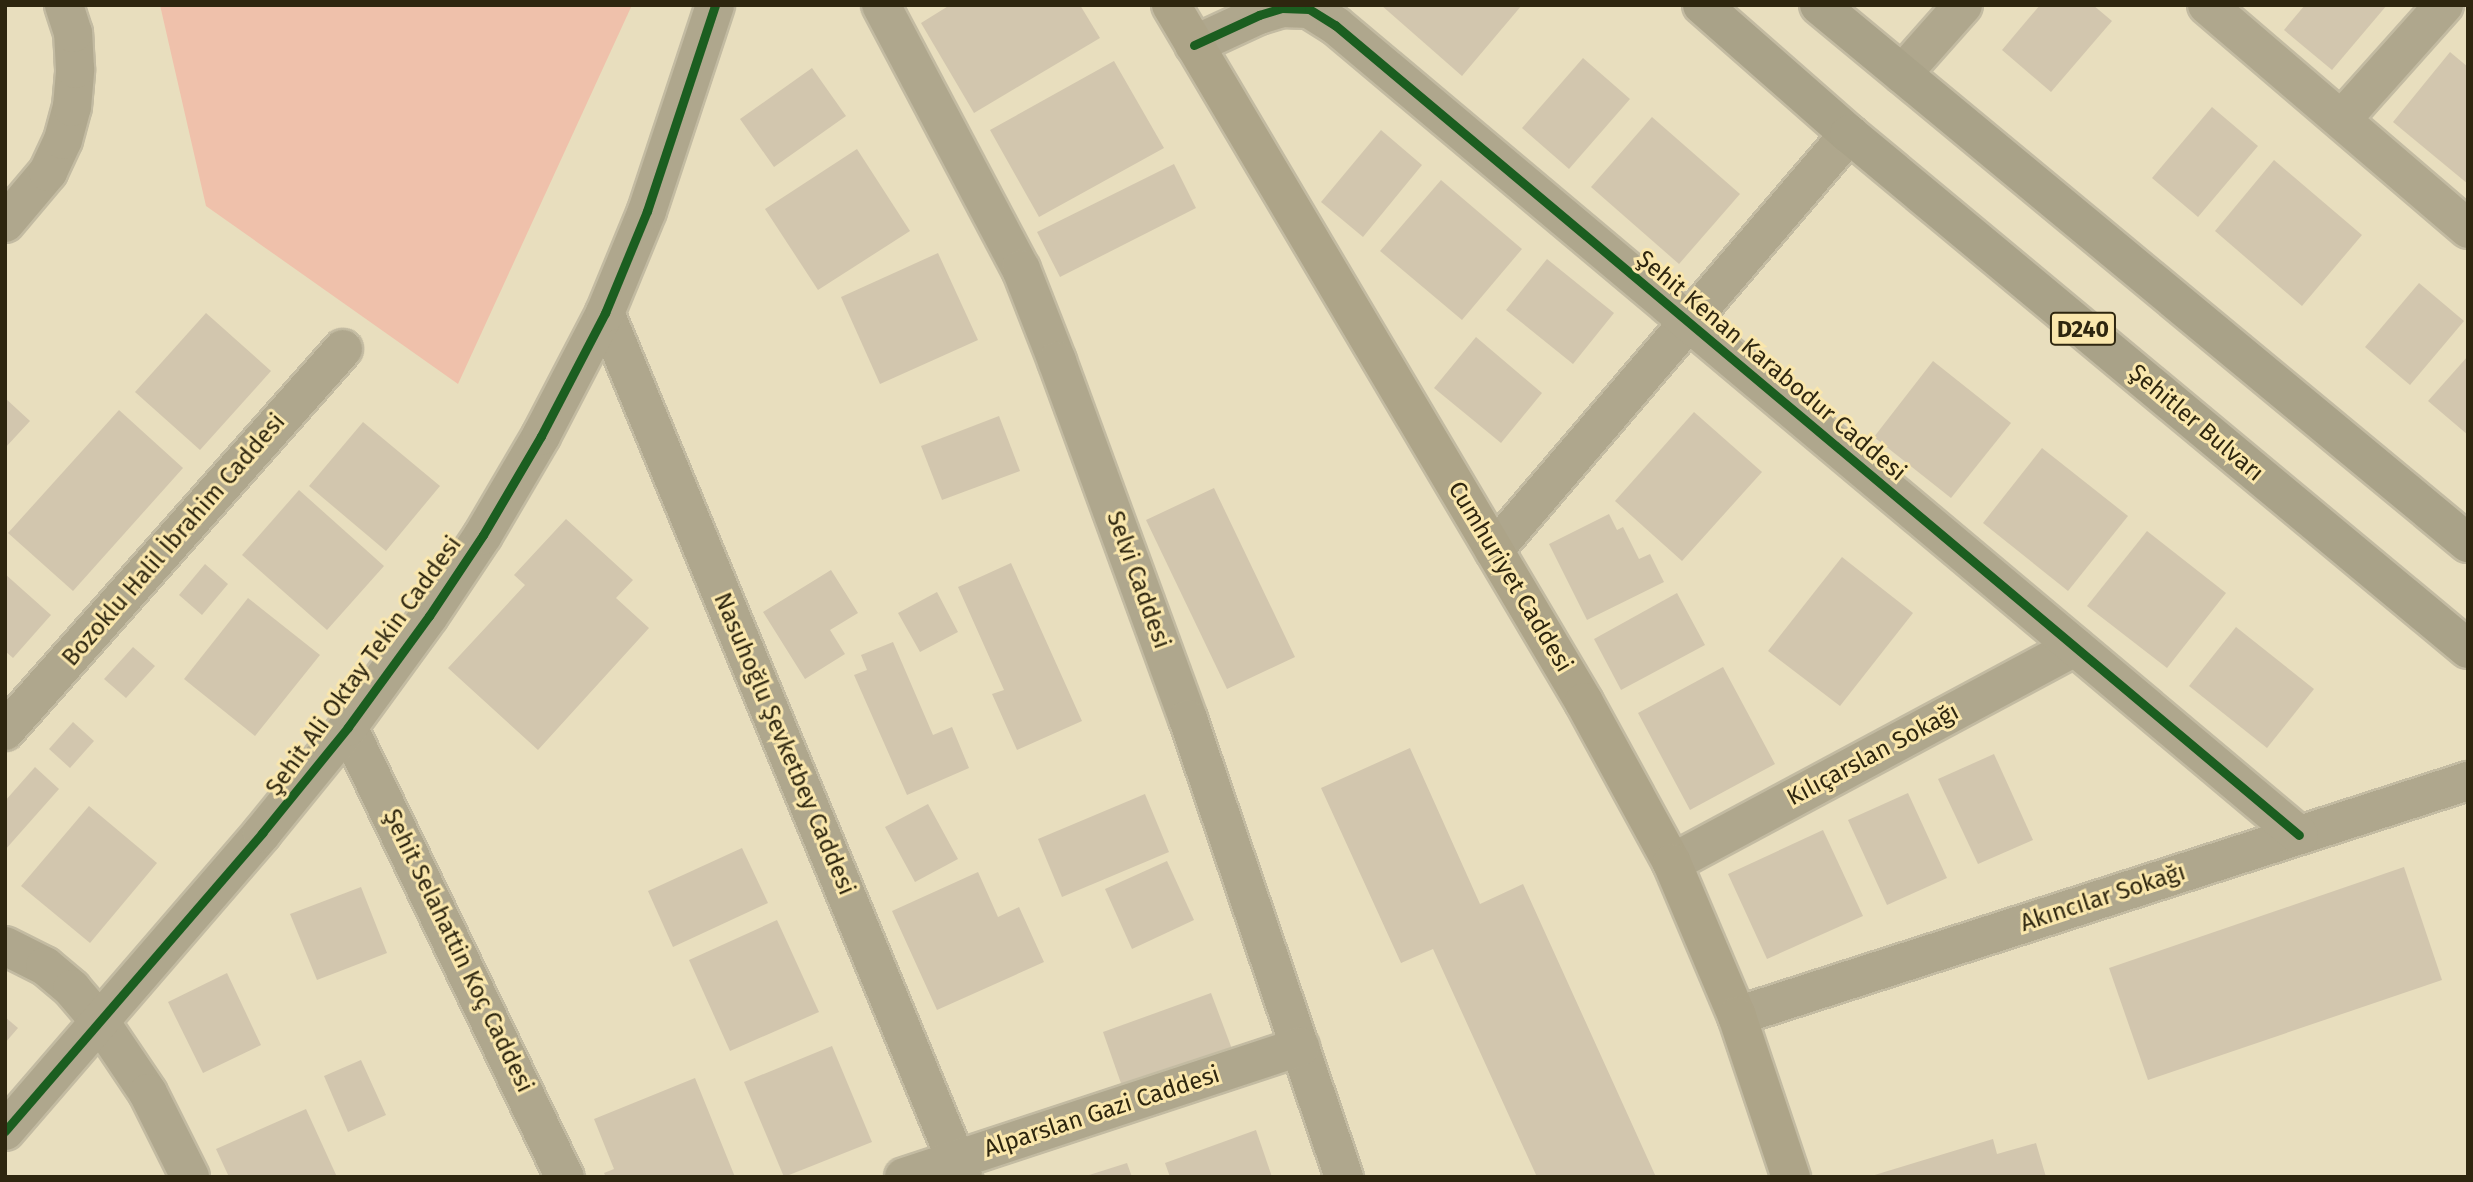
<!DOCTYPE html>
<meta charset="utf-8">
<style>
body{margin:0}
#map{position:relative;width:2473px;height:1182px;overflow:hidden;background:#e8debe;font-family:"Fira Sans",sans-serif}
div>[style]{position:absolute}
.green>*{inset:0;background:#efc1ab}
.building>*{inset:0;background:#d2c6ae}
.roads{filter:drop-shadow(2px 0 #c3bba2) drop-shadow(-2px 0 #c3bba2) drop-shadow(0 2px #c3bba2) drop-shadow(0 -2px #c3bba2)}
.minor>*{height:38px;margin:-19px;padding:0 19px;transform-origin:19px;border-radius:19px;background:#afa78d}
.tertiary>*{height:38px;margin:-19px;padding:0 19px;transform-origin:19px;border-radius:19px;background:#afa78d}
.secondary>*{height:38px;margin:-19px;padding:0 19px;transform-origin:19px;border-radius:19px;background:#ada488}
.primary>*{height:38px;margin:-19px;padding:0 19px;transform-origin:19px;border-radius:19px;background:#a9a288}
.cycleway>*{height:9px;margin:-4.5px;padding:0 4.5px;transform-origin:4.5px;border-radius:4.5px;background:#1b5e20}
span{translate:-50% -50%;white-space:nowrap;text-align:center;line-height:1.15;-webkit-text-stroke:6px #fae7ad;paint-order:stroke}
.shield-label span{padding:2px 5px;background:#fae7ad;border:2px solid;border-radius:5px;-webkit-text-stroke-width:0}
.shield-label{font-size:23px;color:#2e260f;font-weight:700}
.street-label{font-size:24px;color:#2e260f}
.frame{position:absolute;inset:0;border:7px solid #2e260f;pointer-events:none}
</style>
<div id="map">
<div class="green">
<i style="clip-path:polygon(160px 5px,632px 5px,458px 384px,206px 206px)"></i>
</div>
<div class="building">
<i style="clip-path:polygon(950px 5px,1080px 5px,1100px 38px,974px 113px,921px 23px)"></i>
<i style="clip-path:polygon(1381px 5px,1522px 5px,1462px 76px)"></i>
<i style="clip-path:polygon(2040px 5px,2093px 5px,2112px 21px,2051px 92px,2002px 50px)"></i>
<i style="clip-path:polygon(2305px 5px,2387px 5px,2332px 70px,2284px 30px)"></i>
<i style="clip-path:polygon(2450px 52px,2468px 67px,2468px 184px,2393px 122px)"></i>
<i style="clip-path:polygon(1583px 58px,1630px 99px,1569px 169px,1522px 128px)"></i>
<i style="clip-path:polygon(1114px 61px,1164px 148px,1039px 217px,990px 130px)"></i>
<i style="clip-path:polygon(812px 68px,846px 116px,774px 167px,740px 119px)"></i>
<i style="clip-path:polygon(2212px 107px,2258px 146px,2198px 217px,2152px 178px)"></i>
<i style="clip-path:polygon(1652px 117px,1740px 194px,1679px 264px,1591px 187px)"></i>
<i style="clip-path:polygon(1381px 130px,1422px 165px,1363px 237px,1321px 202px)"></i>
<i style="clip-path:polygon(857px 149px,910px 231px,818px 290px,765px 209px)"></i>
<i style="clip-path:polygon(2274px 160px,2362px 235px,2302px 306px,2215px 231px)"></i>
<i style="clip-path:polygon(1174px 164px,1196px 208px,1060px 277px,1037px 232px)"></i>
<i style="clip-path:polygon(1441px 180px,1522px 249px,1462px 320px,1380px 251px)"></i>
<i style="clip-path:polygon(938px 253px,978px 340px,880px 384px,841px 297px)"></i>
<i style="clip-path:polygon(1547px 259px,1614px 313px,1573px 364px,1506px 310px)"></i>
<i style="clip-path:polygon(2419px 283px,2464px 321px,2410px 385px,2365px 347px)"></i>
<i style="clip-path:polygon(206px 313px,271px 371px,200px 450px,135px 392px)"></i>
<i style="clip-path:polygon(1476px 337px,1542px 393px,1501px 443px,1434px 388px)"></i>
<i style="clip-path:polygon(2468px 356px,2468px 435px,2428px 401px)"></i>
<i style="clip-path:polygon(1933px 361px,2011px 423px,1951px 498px,1874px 437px)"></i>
<i style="clip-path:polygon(5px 398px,30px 421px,5px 448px)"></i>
<i style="clip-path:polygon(119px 410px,183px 468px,73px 591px,8px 533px)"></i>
<i style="clip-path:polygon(1694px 412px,1762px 472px,1682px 561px,1615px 501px)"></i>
<i style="clip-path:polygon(999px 416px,1020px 471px,942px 500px,921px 446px)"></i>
<i style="clip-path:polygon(363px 422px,440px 486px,386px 551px,309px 486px)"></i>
<i style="clip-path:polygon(2042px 448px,2128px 516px,2068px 591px,1983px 523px)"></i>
<i style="clip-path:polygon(1214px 488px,1295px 657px,1227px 689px,1146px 520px)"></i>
<i style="clip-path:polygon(299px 490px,384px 566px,327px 630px,242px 555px)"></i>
<i style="clip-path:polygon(1609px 514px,1617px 530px,1623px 527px,1639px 559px,1650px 554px,1664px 582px,1587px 620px,1549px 544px)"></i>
<i style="clip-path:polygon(566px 519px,633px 580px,616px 598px,649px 628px,538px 750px,448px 668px,525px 585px,514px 575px)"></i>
<i style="clip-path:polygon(2147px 531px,2226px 593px,2167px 668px,2087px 606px)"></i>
<i style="clip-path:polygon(1842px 557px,1913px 613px,1840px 706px,1768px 651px)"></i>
<i style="clip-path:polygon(1011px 563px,1082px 721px,1017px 750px,992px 694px,1004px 690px,958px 587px)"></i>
<i style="clip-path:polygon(205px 564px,228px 584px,202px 615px,179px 595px)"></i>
<i style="clip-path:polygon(831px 570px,858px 613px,830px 630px,845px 654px,805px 679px,763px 612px)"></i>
<i style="clip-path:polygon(5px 574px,51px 615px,13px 658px,5px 651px)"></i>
<i style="clip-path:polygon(937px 592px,958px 632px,920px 652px,898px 613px)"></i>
<i style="clip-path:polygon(1677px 593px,1705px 645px,1621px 690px,1594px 639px)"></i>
<i style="clip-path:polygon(248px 598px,320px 655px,255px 736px,184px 679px)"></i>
<i style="clip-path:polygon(2236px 627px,2314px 689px,2267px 748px,2189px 686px)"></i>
<i style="clip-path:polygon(893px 642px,933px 735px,952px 727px,969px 768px,907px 795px,854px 675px,867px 670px,861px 655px)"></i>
<i style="clip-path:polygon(133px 647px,155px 666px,126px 698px,104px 679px)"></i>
<i style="clip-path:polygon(1723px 667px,1775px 764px,1690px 810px,1638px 713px)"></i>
<i style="clip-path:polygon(73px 722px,94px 741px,70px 768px,49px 749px)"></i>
<i style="clip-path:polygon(1410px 748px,1480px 904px,1523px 884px,1656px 1177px,1537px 1177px,1433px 949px,1401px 963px,1321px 788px)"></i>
<i style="clip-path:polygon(1994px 754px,2033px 840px,1978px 864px,1938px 779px)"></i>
<i style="clip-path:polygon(35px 767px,59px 789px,5px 850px,5px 801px)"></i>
<i style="clip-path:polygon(1908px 793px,1947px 878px,1887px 905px,1848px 820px)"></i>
<i style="clip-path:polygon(1145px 794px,1169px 852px,1062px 897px,1038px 839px)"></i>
<i style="clip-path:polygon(928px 804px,958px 859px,915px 882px,885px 827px)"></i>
<i style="clip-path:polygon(89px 806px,157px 863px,90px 943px,21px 886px)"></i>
<i style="clip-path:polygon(1823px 830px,1863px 916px,1767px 959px,1728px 874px)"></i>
<i style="clip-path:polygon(742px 848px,768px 903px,673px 947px,648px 891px)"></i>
<i style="clip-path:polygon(1167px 861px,1194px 920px,1132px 949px,1105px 889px)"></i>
<i style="clip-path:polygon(2404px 867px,2442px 980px,2148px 1080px,2109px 968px)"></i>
<i style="clip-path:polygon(978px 872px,998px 917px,1019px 907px,1044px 962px,937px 1010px,892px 911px)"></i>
<i style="clip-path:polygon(361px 887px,387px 953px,317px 980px,290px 914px)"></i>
<i style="clip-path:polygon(777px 920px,819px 1012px,730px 1051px,689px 960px)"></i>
<i style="clip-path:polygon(227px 973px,261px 1045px,203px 1073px,168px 1002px)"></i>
<i style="clip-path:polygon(1211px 993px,1232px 1049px,1123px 1089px,1103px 1032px)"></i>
<i style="clip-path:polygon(5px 1017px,18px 1028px,5px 1043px)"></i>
<i style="clip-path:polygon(832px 1046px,872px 1142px,784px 1177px,744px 1082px)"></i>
<i style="clip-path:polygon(361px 1060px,386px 1115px,348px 1132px,324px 1076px)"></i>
<i style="clip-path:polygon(695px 1078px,735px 1177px,606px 1177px,604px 1173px,614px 1169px,594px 1119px)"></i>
<i style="clip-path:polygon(306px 1109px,337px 1177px,229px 1177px,216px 1149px)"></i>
<i style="clip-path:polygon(1256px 1130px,1272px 1177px,1170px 1177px,1165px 1163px)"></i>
<i style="clip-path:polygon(1993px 1139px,1997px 1154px,2036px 1143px,2046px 1177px,1868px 1177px)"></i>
<i style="clip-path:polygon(1127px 1163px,1132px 1177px,1086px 1177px,1086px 1176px)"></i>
</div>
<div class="roads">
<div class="minor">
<i style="left:2342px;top:119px;width:153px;rotate:-48.2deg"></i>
<i style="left:1494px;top:550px;width:547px;rotate:-49.52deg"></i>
<i style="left:1672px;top:863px;width:457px;rotate:-28.2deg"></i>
<i style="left:1737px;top:1016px;width:768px;rotate:-17.82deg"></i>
</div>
<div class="tertiary">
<i style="left:881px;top:5px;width:299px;rotate:62.1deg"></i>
<i style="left:1021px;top:269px;width:99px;rotate:68.6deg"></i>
<i style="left:1057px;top:361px;width:381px;rotate:69.9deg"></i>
<i style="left:1188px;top:719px;width:484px;rotate:71.2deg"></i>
<i style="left:2207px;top:5px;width:344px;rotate:40.6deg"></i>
<i style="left:1194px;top:45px;width:72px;rotate:-24.8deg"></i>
<i style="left:1259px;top:15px;width:24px;rotate:-17deg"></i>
<i style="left:1282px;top:8px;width:27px;rotate:2deg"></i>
<i style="left:1309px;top:9px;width:31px;rotate:32deg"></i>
<i style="left:1335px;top:25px;width:1259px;rotate:40.04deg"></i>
<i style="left:1902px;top:74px;width:92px;rotate:-48.5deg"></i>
<i style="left:5px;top:223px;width:67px;rotate:-49.9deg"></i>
<i style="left:48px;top:172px;width:35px;rotate:-65deg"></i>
<i style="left:63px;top:140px;width:34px;rotate:-75deg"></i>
<i style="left:72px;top:107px;width:38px;rotate:-85deg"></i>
<i style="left:75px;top:69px;width:36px;rotate:-93deg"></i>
<i style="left:73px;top:33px;width:29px;rotate:-108deg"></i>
<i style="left:605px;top:313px;width:935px;rotate:67.49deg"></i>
<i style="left:348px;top:727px;width:500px;rotate:64.3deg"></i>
<i style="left:5px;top:731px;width:510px;rotate:-48.5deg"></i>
<i style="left:5px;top:946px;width:45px;rotate:26.6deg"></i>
<i style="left:45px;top:966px;width:35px;rotate:40deg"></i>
<i style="left:72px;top:989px;width:45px;rotate:49.5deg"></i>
<i style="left:101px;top:1023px;width:84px;rotate:56.1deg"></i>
<i style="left:148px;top:1093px;width:94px;rotate:63.4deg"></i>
<i style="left:5px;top:1131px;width:394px;rotate:-49.2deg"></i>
<i style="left:262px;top:833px;width:136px;rotate:-50.9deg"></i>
<i style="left:348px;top:727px;width:137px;rotate:-53.9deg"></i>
<i style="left:429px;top:616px;width:97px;rotate:-56.3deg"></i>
<i style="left:483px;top:535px;width:115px;rotate:-59.6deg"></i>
<i style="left:541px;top:436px;width:139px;rotate:-62.5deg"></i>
<i style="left:605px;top:313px;width:110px;rotate:-67.6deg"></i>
<i style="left:647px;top:211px;width:217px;rotate:-71.7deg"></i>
<i style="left:904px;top:1177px;width:417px;rotate:-18.2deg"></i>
</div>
<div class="secondary">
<i style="left:1171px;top:5px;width:810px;rotate:59.35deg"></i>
<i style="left:1584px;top:702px;width:183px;rotate:61.3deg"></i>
<i style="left:1672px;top:863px;width:166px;rotate:67deg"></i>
<i style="left:1737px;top:1016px;width:170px;rotate:71.5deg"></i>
</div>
<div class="primary">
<i style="left:1702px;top:5px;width:196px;rotate:41.3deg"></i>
<i style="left:1849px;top:134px;width:805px;rotate:39.76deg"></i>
<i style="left:1819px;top:5px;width:843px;rotate:39.66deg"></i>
</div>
</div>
<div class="cycleway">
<i style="left:1194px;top:45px;width:72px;rotate:-24.8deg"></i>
<i style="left:1259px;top:15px;width:24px;rotate:-17deg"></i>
<i style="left:1282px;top:8px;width:27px;rotate:2deg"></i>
<i style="left:1309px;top:9px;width:31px;rotate:32deg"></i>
<i style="left:1335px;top:25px;width:1259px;rotate:40.04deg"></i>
<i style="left:5px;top:1131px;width:394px;rotate:-49.2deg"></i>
<i style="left:262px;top:833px;width:136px;rotate:-50.9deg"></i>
<i style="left:348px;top:727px;width:137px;rotate:-53.9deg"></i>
<i style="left:429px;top:616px;width:97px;rotate:-56.3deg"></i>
<i style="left:483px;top:535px;width:115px;rotate:-59.6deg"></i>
<i style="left:541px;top:436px;width:139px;rotate:-62.5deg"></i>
<i style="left:605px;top:313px;width:110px;rotate:-67.6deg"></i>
<i style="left:647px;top:211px;width:217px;rotate:-71.7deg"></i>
</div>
<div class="shield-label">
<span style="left:2083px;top:329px">D240</span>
</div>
<div class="street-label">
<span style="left:1771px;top:366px;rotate:40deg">Şehit Kenan Karabodur Caddesi</span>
<span style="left:2196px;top:423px;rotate:40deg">Şehitler Bulvarı</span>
<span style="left:174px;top:540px;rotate:-49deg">Bozoklu Halil İbrahim Caddesi</span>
<span style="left:1510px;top:577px;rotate:59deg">Cumhuriyet Caddesi</span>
<span style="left:1138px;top:580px;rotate:70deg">Selvi Caddesi</span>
<span style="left:364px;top:666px;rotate:-54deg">Şehit Ali Oktay Tekin Caddesi</span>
<span style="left:784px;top:744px;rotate:67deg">Nasuhoğlu Şevketbey Caddesi</span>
<span style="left:1873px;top:755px;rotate:-28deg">Kılıçarslan Sokağı</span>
<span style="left:2103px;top:898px;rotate:-18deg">Akıncılar Sokağı</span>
<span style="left:458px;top:951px;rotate:64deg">Şehit Selahattin Koç Caddesi</span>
<span style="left:1102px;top:1112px;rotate:-18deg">Alparslan Gazi Caddesi</span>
</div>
<div class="frame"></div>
</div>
